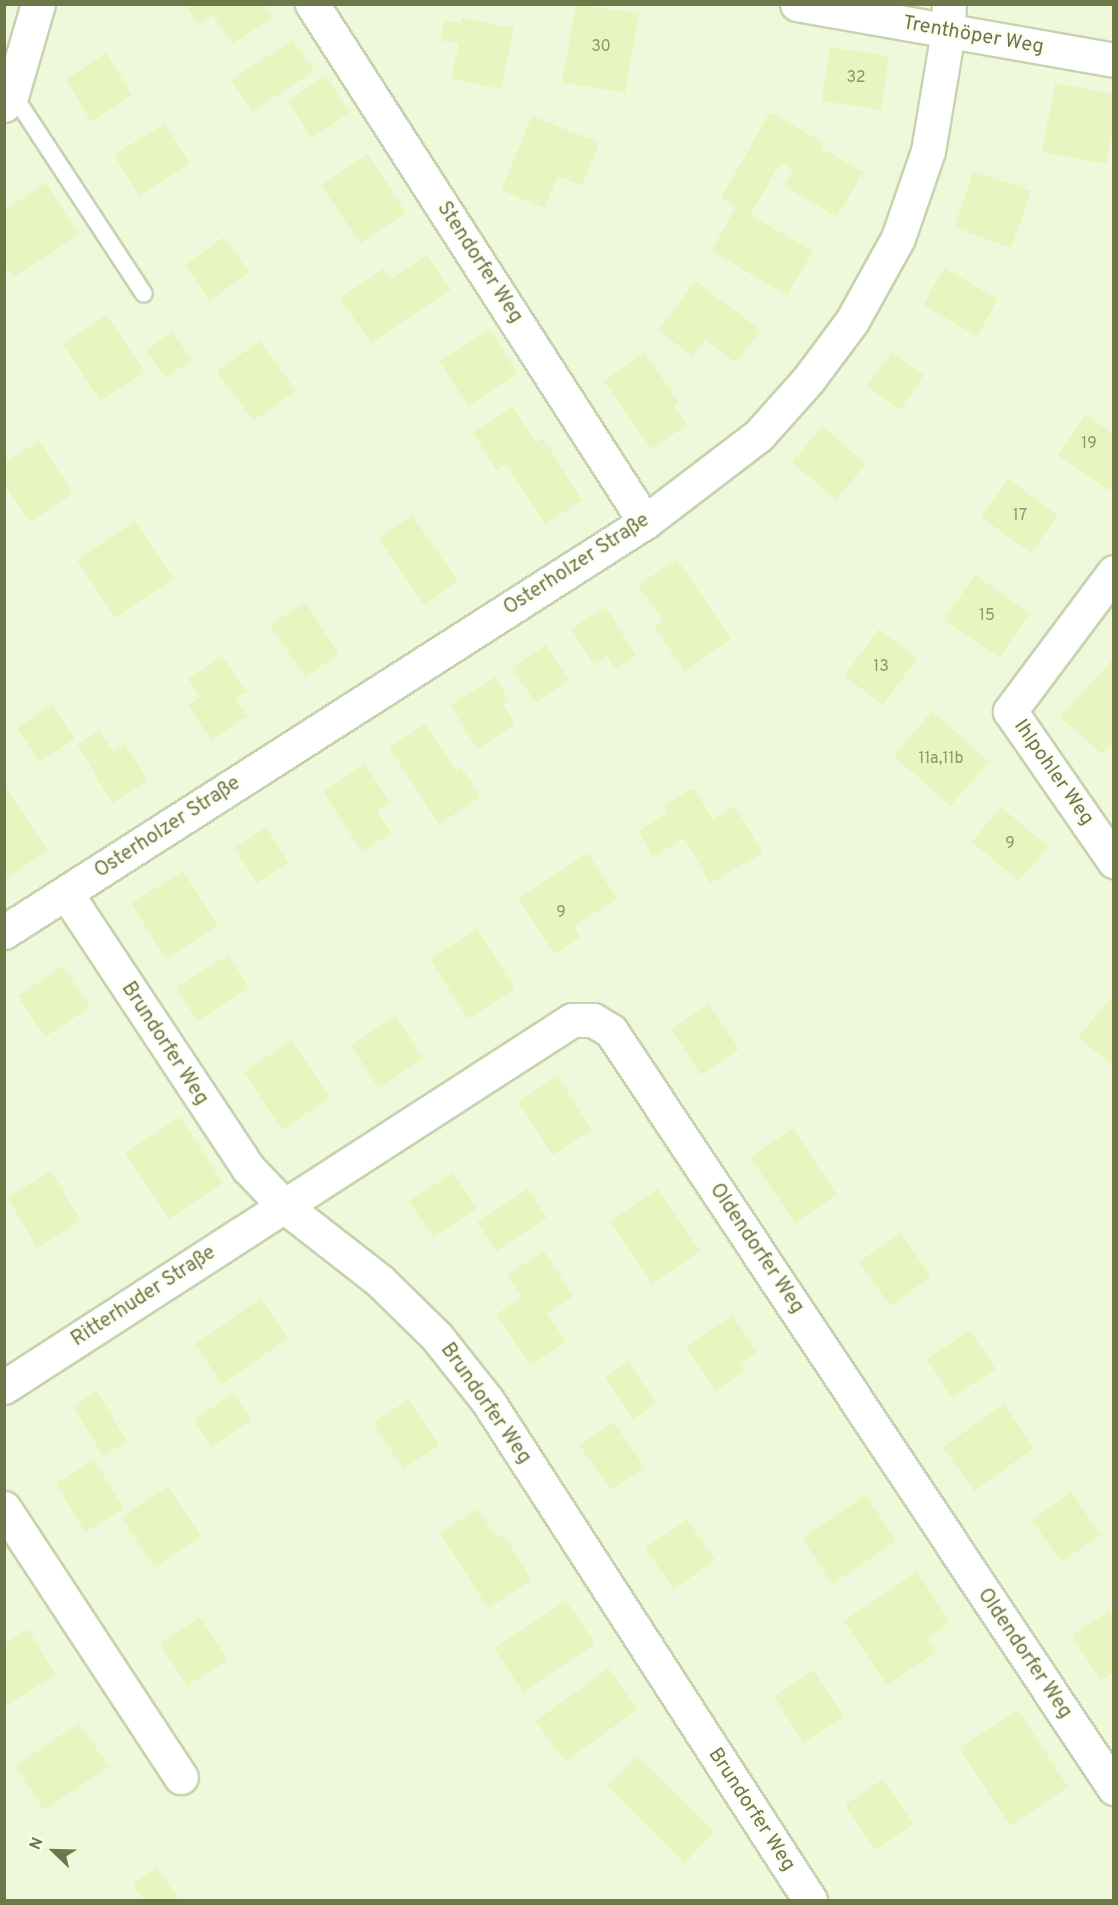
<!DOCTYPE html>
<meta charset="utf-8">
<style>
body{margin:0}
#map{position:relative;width:1118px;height:1905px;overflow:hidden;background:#f5feea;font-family:Overpass,sans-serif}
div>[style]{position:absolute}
.residential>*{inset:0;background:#eef8db}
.building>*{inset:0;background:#e9f5c0}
.roads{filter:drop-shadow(2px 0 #c8d2ae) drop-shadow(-2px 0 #c8d2ae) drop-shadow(0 2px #c8d2ae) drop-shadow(0 -2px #c8d2ae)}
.service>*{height:16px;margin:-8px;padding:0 8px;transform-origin:8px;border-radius:8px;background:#fff}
.minor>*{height:33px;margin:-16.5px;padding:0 16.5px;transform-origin:16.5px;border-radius:16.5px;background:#fff}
span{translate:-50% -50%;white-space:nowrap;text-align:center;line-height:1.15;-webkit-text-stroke:4.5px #fafff2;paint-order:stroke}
.number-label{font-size:16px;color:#8d9666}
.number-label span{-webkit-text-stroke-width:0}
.street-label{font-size:20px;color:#6e7748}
.frame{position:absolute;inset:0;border:6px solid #6e7748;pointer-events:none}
.north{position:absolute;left:24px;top:1821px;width:60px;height:60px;-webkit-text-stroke:4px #fafff2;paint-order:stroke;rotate:293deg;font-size:16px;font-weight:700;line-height:24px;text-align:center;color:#6e7748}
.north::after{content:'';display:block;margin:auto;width:21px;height:27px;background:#6e7748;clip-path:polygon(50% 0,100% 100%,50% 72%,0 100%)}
</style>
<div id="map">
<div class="residential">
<i style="clip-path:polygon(5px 5px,1113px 5px,1113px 1900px,5px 1900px)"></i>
</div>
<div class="building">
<i style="clip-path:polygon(185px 4px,264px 4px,273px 18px,232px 44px,213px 15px,198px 25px)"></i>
<i style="clip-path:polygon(576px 4px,639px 13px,625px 93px,562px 82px)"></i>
<i style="clip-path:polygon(462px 18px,514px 28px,501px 89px,451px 78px,459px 44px,440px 40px,445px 20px,461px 23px)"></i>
<i style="clip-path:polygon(293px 40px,314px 71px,252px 112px,231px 80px)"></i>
<i style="clip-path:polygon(830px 47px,889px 56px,881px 110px,822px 101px)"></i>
<i style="clip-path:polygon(106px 53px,132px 95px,91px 122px,66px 79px)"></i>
<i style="clip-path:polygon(326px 76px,350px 113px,311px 138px,288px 100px)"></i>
<i style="clip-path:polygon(1055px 83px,1114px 94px,1114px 119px,1106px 164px,1042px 152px)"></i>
<i style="clip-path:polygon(770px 112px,824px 143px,821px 148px,863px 172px,837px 217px,784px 186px,793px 169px,781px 162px,750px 215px,813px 251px,787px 295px,711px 251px,736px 207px,721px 198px)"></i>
<i style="clip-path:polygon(532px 116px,599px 143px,582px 186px,558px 176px,544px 208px,501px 190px)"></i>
<i style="clip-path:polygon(165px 123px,190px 164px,139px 196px,114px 155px)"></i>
<i style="clip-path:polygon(368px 154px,406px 213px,360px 243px,321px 185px)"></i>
<i style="clip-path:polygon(974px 171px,1031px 191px,1011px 248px,954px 227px)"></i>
<i style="clip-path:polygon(46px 183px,79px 235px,14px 277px,4px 263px,4px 210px)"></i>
<i style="clip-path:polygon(224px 237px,249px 272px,210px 301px,185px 265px)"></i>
<i style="clip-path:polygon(427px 255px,451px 290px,371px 343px,340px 298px,384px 268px,391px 279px)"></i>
<i style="clip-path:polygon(944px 268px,998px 299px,977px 336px,923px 305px)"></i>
<i style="clip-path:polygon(695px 281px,761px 330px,736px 363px,705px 339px,693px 356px,658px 331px)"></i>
<i style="clip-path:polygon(107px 315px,145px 372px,100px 401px,63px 344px)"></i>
<i style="clip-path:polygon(490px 329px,518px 374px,468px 406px,439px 361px)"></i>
<i style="clip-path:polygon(172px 331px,192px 360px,165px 378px,146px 350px)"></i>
<i style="clip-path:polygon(260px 341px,296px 391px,253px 421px,217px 371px)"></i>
<i style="clip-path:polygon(645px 352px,679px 403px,674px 406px,687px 425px,651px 449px,604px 381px)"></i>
<i style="clip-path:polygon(891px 352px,924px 375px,900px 410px,867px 386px)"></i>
<i style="clip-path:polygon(513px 407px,536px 443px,543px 438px,582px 500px,545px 524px,506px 464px,496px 470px,473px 432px)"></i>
<i style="clip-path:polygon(1085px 414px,1114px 434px,1114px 486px,1110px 491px,1058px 455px)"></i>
<i style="clip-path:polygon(822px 426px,866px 464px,836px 500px,792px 462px)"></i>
<i style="clip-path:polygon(39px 441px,73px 493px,30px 522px,4px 484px,4px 463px)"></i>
<i style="clip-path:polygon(1008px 479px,1058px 515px,1031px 553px,981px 517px)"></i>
<i style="clip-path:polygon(412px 515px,458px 581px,424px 605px,378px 538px)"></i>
<i style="clip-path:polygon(135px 521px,174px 579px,115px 618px,77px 560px)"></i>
<i style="clip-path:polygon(677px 559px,731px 639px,685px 671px,654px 626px,663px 621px,638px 585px)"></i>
<i style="clip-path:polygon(975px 575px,1030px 613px,1000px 658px,944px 620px)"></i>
<i style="clip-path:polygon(305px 602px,339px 654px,305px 677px,270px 625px)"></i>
<i style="clip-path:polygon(606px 607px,636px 656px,615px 669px,607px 656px,594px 665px,571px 629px)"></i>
<i style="clip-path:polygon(879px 629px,917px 658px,883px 705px,844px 676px)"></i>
<i style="clip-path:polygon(546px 645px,569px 679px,536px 703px,511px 668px)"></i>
<i style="clip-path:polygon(222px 656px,246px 692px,235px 698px,247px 716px,211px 740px,188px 705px,200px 697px,188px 679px)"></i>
<i style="clip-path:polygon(1114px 658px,1114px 741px,1102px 754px,1060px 717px)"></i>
<i style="clip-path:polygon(495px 677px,509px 700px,503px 704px,515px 725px,477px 749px,450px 705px)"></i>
<i style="clip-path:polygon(52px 704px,75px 739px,39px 762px,17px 728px)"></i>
<i style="clip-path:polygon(932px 711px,989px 762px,950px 806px,894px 756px)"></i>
<i style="clip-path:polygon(425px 724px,456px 771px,461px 767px,481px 797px,439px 824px,389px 747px)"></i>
<i style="clip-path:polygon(100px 730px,113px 751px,125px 743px,148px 781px,112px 803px,77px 744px)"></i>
<i style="clip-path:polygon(365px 764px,390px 803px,377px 811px,391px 833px,362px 852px,323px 791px)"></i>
<i style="clip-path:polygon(4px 785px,48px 850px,4px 880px)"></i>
<i style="clip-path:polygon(694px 788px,713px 820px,735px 806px,763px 853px,710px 883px,684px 838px,653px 857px,638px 831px,667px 814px,662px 806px)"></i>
<i style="clip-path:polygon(1001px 807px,1048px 846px,1019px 881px,972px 842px)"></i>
<i style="clip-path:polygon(266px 827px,289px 863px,257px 883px,234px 847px)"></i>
<i style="clip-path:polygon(588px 853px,617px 899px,574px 926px,580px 937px,554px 954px,518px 898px)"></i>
<i style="clip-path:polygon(183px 871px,218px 926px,166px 959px,131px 903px)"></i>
<i style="clip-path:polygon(477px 929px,515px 989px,468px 1019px,430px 959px)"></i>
<i style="clip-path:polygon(229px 955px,249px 988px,197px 1021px,176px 987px)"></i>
<i style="clip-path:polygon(63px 966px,90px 1007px,45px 1037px,18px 996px)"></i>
<i style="clip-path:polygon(1114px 994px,1114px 1066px,1078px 1037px)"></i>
<i style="clip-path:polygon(709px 1004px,739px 1049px,701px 1075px,671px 1029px)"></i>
<i style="clip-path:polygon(396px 1016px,423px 1059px,378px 1088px,351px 1045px)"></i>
<i style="clip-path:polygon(292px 1040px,330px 1097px,282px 1130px,244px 1072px)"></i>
<i style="clip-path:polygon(558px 1076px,592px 1130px,552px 1155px,518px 1101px)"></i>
<i style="clip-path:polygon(180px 1117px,223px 1183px,169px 1219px,125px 1153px)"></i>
<i style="clip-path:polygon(793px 1128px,837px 1195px,795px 1223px,750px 1157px)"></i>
<i style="clip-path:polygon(51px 1171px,81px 1221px,37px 1248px,7px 1197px)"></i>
<i style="clip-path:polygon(453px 1173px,477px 1209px,433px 1237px,409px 1201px)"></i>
<i style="clip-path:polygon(528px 1188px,547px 1218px,496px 1251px,477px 1222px)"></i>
<i style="clip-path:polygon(658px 1189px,700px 1251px,652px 1284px,610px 1221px)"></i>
<i style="clip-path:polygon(901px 1233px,931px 1277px,890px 1306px,859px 1262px)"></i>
<i style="clip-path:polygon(544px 1251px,573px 1296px,547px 1313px,566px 1342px,530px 1365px,496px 1314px,522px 1298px,507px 1275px)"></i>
<i style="clip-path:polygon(261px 1298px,288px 1338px,222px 1384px,195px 1344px)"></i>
<i style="clip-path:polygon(732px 1315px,757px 1352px,739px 1364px,744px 1371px,716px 1391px,686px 1347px)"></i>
<i style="clip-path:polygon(970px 1330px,996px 1369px,952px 1397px,927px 1359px)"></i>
<i style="clip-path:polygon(628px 1361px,656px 1403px,633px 1419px,605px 1377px)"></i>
<i style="clip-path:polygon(97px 1391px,127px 1441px,103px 1456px,73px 1406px)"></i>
<i style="clip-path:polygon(234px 1393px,252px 1420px,211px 1447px,194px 1420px)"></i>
<i style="clip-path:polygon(409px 1399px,439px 1445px,403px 1469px,373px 1423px)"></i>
<i style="clip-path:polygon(1004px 1404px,1034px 1448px,974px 1491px,943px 1447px)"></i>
<i style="clip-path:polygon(614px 1422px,645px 1468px,611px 1490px,579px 1445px)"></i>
<i style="clip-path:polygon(94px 1460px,124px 1508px,85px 1532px,56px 1483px)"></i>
<i style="clip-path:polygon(168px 1486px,201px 1536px,154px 1567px,121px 1517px)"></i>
<i style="clip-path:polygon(1071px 1492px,1101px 1535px,1061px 1562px,1032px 1520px)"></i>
<i style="clip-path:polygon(866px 1495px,896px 1541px,832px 1584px,802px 1538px)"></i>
<i style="clip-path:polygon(478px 1509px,497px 1538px,503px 1534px,532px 1580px,488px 1608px,440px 1533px)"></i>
<i style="clip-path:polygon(687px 1519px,715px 1560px,674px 1589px,645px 1548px)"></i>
<i style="clip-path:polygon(917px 1572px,950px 1622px,927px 1638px,937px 1652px,887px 1685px,844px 1621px)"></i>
<i style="clip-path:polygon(566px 1600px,595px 1644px,523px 1692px,494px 1648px)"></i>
<i style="clip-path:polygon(1111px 1610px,1114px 1672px,1100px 1681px,1072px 1635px)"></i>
<i style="clip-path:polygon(200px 1617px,228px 1660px,187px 1686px,159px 1643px)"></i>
<i style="clip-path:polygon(28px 1629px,56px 1675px,4px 1707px,4px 1644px)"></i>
<i style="clip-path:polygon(608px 1668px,638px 1709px,565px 1762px,536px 1721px)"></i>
<i style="clip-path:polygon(814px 1670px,844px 1717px,803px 1743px,774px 1696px)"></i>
<i style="clip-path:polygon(1018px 1710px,1068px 1787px,1010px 1826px,959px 1748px)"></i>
<i style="clip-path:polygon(79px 1723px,109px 1767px,44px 1810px,15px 1766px)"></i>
<i style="clip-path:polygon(637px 1756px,715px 1832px,685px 1863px,607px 1786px)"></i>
<i style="clip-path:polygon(883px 1779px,914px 1824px,875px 1850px,845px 1805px)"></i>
<i style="clip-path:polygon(157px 1868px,178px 1898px,174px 1900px,144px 1900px,133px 1884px)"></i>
</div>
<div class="roads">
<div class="service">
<i style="left:12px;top:93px;width:240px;rotate:56.7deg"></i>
</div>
<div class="minor">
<i style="left:312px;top:4px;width:616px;rotate:57.26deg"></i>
<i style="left:797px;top:4px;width:322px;rotate:10deg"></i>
<i style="left:4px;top:105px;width:14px;rotate:-56deg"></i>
<i style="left:12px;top:93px;width:93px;rotate:-73.7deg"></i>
<i style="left:1114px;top:572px;width:174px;rotate:126.8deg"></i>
<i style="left:1010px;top:711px;width:183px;rotate:55.3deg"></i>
<i style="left:66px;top:893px;width:330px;rotate:56.5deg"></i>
<i style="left:248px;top:1168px;width:52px;rotate:46.5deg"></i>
<i style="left:284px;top:1206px;width:122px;rotate:38deg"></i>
<i style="left:380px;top:1281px;width:80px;rotate:44.5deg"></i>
<i style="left:437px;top:1337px;width:80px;rotate:51.6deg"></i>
<i style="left:487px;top:1400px;width:595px;rotate:57.14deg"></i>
<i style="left:4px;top:932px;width:761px;rotate:-32.6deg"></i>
<i style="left:645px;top:522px;width:142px;rotate:-37.3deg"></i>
<i style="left:758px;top:436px;width:75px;rotate:-48.2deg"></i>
<i style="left:808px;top:380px;width:74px;rotate:-53.3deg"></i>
<i style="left:852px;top:321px;width:95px;rotate:-61deg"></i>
<i style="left:898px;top:238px;width:92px;rotate:-71deg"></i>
<i style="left:928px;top:151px;width:122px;rotate:-80.5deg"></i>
<i style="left:948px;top:31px;width:27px;rotate:-88deg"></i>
<i style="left:4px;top:1387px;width:676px;rotate:-32.87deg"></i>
<i style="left:572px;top:1020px;width:21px"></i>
<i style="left:593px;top:1020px;width:21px;rotate:31deg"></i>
<i style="left:611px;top:1031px;width:909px;rotate:56.4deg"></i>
<i style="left:4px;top:1508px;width:322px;rotate:56.7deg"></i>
</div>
</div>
<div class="number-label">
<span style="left:601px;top:47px">30</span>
<span style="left:856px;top:78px">32</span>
<span style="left:1089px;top:444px">19</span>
<span style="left:1020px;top:516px">17</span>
<span style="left:987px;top:616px">15</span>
<span style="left:881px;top:667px">13</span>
<span style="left:941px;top:759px">11a,11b</span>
<span style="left:1010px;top:844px">9</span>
<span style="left:561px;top:913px">9</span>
</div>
<div class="street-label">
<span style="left:973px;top:36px;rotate:10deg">Trenthöper Weg</span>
<span style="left:479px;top:263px;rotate:57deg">Stendorfer Weg</span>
<span style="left:577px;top:565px;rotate:-33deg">Osterholzer Straße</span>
<span style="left:1053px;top:773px;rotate:55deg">Ihlpohler Weg</span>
<span style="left:168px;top:828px;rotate:-33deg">Osterholzer Straße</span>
<span style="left:164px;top:1044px;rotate:57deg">Brundorfer Weg</span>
<span style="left:756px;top:1249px;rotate:56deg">Oldendorfer Weg</span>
<span style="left:144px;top:1297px;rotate:-33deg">Ritterhuder Straße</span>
<span style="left:485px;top:1404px;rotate:55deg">Brundorfer Weg</span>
<span style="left:1024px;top:1654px;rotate:56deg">Oldendorfer Weg</span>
<span style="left:751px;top:1810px;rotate:57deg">Brundorfer Weg</span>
</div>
<div class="frame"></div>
<div class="north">N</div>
</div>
